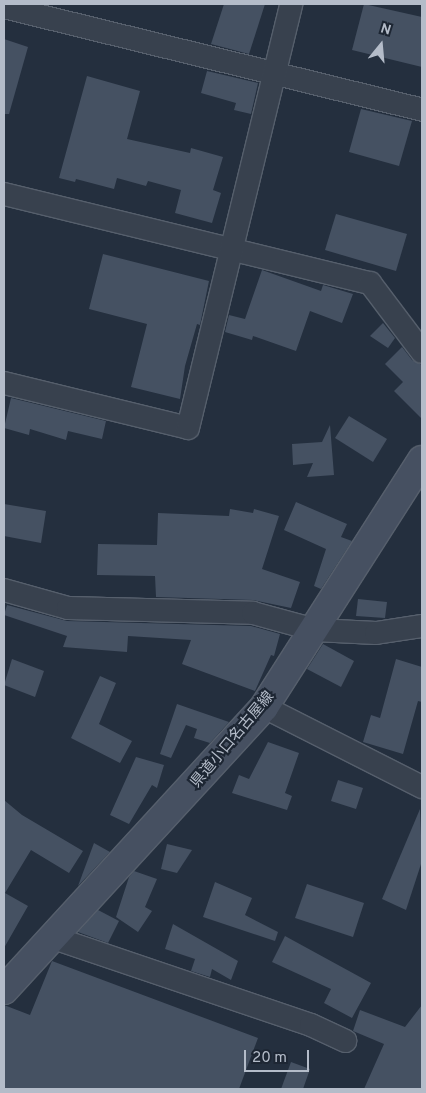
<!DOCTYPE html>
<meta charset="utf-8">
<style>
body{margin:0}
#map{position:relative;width:426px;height:1093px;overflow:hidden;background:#242f3e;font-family:Overpass,"Noto Sans JP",sans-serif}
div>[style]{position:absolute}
.building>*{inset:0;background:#455162}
.roads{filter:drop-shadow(1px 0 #565f6c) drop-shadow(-1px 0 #565f6c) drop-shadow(0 1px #565f6c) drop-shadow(0 -1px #565f6c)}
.street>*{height:22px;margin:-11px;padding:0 11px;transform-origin:11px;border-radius:11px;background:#38414e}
.secondary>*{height:28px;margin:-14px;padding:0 14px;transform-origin:14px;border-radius:14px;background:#465061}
span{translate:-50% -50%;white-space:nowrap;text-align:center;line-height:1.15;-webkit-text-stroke:4.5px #1d2633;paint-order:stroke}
.street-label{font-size:15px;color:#b4bcc9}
.frame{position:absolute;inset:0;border:5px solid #b4bcc9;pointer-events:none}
.north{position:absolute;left:356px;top:20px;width:50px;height:50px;-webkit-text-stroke:4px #1d2633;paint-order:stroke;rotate:17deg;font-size:14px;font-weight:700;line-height:20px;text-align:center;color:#b4bcc9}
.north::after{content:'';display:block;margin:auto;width:18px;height:22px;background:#b4bcc9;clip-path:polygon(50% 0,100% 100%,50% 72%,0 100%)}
.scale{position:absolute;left:244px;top:1050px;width:65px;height:22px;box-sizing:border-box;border:2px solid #b4bcc9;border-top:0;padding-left:6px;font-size:15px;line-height:18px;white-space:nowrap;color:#b4bcc9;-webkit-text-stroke:4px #1d2633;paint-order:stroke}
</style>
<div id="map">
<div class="building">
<i style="clip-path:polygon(224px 4px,265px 4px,249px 54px,211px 44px)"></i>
<i style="clip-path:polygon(364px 4px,422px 17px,422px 67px,352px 50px)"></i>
<i style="clip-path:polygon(4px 39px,28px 47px,9px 114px,4px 114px)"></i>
<i style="clip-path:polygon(207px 71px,258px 83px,251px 114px,234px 110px,236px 103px,201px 93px)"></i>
<i style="clip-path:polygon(87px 76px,140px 91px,127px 139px,190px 153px,191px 148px,223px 157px,213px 190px,221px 193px,212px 223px,175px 213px,181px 190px,148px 181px,146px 186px,117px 178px,114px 189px,76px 179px,75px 182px,59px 178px)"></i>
<i style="clip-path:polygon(361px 109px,412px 121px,399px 166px,349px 152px)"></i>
<i style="clip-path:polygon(336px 214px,407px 234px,396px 271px,325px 250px)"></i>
<i style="clip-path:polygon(103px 254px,209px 281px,200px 325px,197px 324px,185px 366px,180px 399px,131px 387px,147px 324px,89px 309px)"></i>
<i style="clip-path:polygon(262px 270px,321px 291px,323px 285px,353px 294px,342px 323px,310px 311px,296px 351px,253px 336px,252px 340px,225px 332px,229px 315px,245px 319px)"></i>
<i style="clip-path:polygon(383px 323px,395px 338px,388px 348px,370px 336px)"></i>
<i style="clip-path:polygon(402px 347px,412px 360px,422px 365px,422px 419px,394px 391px,403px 382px,385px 364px)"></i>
<i style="clip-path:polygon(11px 398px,106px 421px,102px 439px,68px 431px,66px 440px,30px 429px,29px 435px,4px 428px)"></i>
<i style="clip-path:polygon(349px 416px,387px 439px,373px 462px,335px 438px)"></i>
<i style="clip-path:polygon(330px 425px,334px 475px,307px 477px,313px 463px,293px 465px,292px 444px,322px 442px)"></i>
<i style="clip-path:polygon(296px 502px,347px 524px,341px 537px,352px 541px,321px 589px,314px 586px,326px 549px,284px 530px)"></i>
<i style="clip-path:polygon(4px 504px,46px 511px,41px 543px,4px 536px)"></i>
<i style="clip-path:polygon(230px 509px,253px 513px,254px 509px,279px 516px,262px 569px,300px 582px,291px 608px,253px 600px,156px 597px,155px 576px,97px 575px,98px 544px,157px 545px,158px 513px,229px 516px)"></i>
<i style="clip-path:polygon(358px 599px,387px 602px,385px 618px,356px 616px)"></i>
<i style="clip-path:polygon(7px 605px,67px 621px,251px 626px,280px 634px,274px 656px,271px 655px,255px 691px,182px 664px,191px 640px,128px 636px,127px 652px,63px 647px,67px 636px,4px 615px)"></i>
<i style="clip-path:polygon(323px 644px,354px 661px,341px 687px,307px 669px)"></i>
<i style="clip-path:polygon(12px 659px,44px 671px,35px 697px,4px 685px)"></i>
<i style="clip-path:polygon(396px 659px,422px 667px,422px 702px,418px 701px,403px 754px,363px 742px,371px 715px,380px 718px)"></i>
<i style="clip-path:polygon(100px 676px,116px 683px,99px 724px,132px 741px,120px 763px,71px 738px)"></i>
<i style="clip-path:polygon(177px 704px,229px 722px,210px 743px,194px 738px,197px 729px,186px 725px,171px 758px,160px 754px)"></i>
<i style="clip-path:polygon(268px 742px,299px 753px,285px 793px,292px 796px,287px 810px,232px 793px,239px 775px,249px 779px)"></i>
<i style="clip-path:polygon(136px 757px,164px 765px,157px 788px,152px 785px,129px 824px,110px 815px)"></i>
<i style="clip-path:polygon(338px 780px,363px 788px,356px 809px,331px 801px)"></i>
<i style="clip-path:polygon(4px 800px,22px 815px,83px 851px,69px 873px,31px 850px,5px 893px,28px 906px,4px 948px)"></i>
<i style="clip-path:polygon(420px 809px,422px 861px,406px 910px,382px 899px)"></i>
<i style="clip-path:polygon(94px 843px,110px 852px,78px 886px)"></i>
<i style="clip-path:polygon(167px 844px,192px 850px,177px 873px,161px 869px)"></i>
<i style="clip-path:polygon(134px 871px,157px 879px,145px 907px,152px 911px,138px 932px,116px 917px,129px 877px)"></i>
<i style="clip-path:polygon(215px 882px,252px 898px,245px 915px,278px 932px,275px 941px,203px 917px)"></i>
<i style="clip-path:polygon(307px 884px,364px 903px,353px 937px,295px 918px)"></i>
<i style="clip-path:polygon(98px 910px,119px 921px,108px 943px,78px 932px)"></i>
<i style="clip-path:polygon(173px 924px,238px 961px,231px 980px,212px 969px,210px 977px,191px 971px,195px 959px,165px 949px)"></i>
<i style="clip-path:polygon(285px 936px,371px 983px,352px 1018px,324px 1003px,331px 989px,272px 962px)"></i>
<i style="clip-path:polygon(52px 961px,258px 1038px,239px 1089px,4px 1089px,4px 1005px,30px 1015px)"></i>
<i style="clip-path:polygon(422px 1005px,422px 1089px,364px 1089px,384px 1044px,353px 1031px,360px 1010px,405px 1027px)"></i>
<i style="clip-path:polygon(291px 1062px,310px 1069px,303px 1089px,281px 1089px)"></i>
</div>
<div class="roads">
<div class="street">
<i style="left:4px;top:7px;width:431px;rotate:13.8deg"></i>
<i style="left:4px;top:194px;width:377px;rotate:13.7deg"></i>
<i style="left:370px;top:283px;width:86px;rotate:53deg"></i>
<i style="left:4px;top:383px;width:189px;rotate:13.7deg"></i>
<i style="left:188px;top:428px;width:436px;rotate:-76.3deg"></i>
<i style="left:4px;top:590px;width:66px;rotate:15.7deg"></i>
<i style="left:68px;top:608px;width:185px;rotate:1.5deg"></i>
<i style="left:253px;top:613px;width:64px;rotate:15.3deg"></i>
<i style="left:315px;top:630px;width:61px;rotate:2.8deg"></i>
<i style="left:376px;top:633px;width:47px;rotate:-8.7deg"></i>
<i style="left:264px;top:707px;width:177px;rotate:26.9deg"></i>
<i style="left:54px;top:938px;width:271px;rotate:18.7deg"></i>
<i style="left:311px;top:1025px;width:38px;rotate:25deg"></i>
</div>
<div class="secondary">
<i style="left:4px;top:990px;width:384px;rotate:-47.4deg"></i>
<i style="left:264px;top:707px;width:293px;rotate:-57.4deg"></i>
</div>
</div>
<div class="street-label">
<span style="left:233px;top:740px;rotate:-50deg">県道小口名古屋線</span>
</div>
<div class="frame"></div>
<div class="north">N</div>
<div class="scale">20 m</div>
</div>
